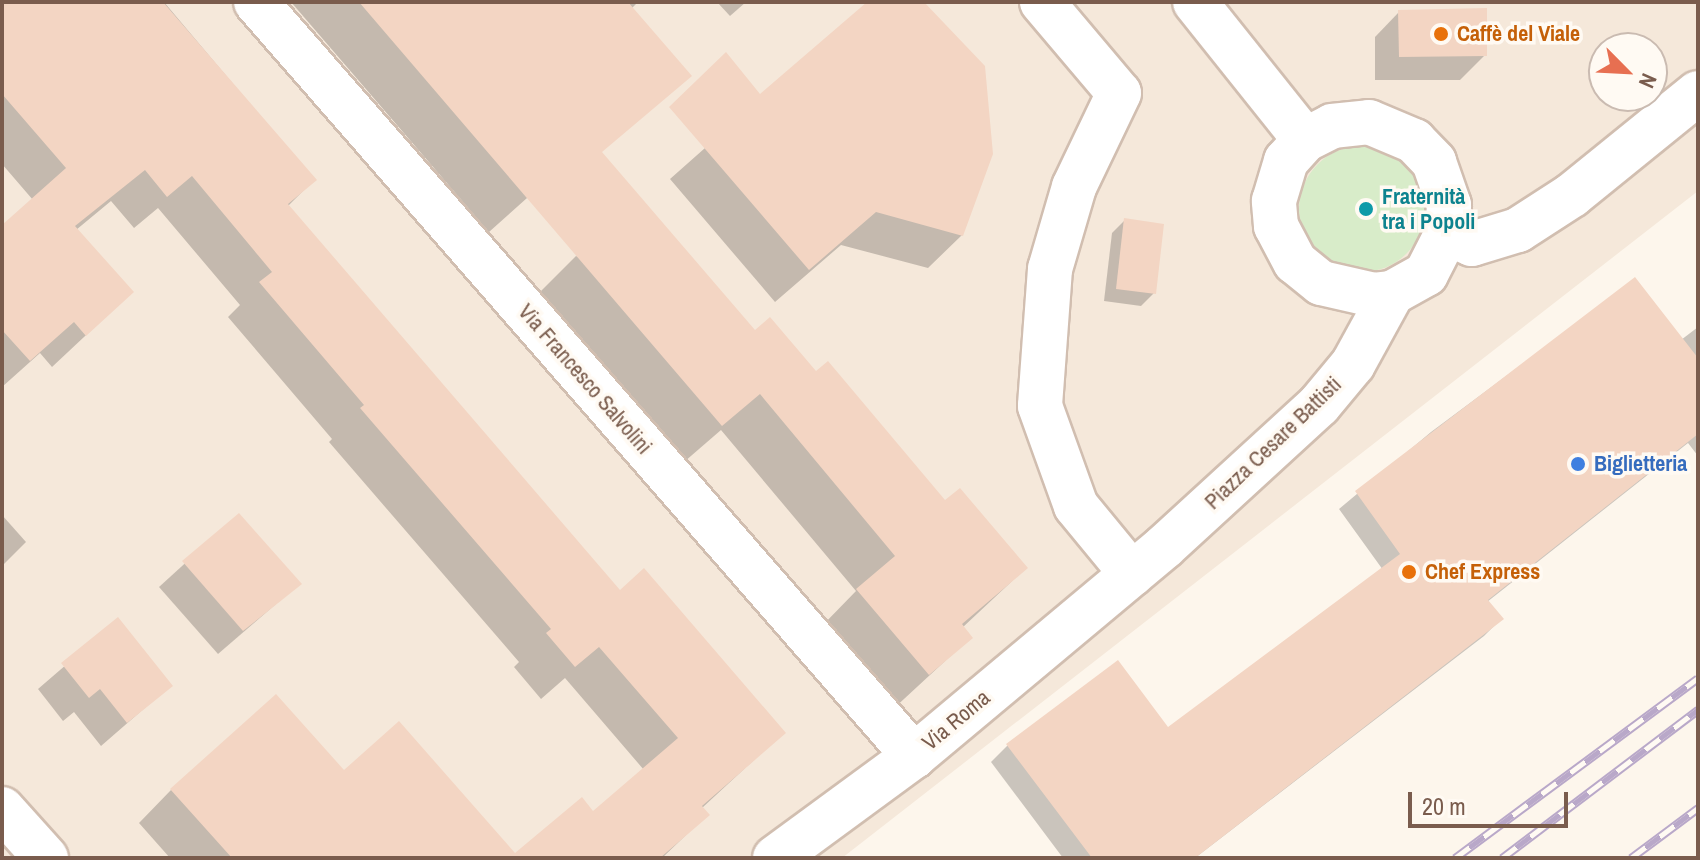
<!DOCTYPE html>
<meta charset="utf-8">
<style>
body{margin:0}
#map{position:relative;width:1700px;height:860px;overflow:hidden;background:#fdf6ec;font-family:"Archivo Narrow",sans-serif}
div>[style]{position:absolute}
.residential>*{inset:0;background:#f5e8da}
.green>*{inset:0;background:#d8ecc9}
.round{border-radius:50%}
.shadow>*{inset:0;background:#0003}
.building>*{inset:0;background:#f3d5c3}
.roads{filter:drop-shadow(2px 0 #d1beb0) drop-shadow(-2px 0 #d1beb0) drop-shadow(0 2px #d1beb0) drop-shadow(0 -2px #d1beb0)}
.street>*{height:44px;margin:-22px;padding:0 22px;transform-origin:22px;border-radius:22px;background:#fff}
.rail>*{height:9px;margin-top:-4.5px;transform-origin:0;background:repeating-linear-gradient(90deg,#fffaf3 0 18px,#b9a8c9 0 36px);box-sizing:border-box;border-block:2px solid #b9a8c9}
.dots>*{width:22px;height:22px;translate:-50% -50%;box-sizing:border-box;border:4px solid #fffaf3;border-radius:50%}
span{translate:-50% -50%;white-space:nowrap;text-align:center;line-height:1.15;-webkit-text-stroke:7px #fffaf3;paint-order:stroke}
.food-label{font-size:22px;color:#c56008;font-weight:700}
.left{translate:0 -50%;text-align:left}
.culture-label{font-size:22px;color:#0d838f;font-weight:700}
.street-label{font-size:22px;color:#7a5c4d}
.shop-label{font-size:22px;color:#366cbe;font-weight:700}
.frame{position:absolute;inset:0;border:4px solid #7a5c4d;pointer-events:none}
.north{position:absolute;left:1588px;top:32px;width:80px;height:80px;box-sizing:border-box;background:#fffaf3;border:2px solid #cabbb1;border-radius:50%;rotate:114deg;font-size:22px;font-weight:700;line-height:32px;text-align:center;color:#7a5c4d}
.north::after{content:'';display:block;margin:auto;width:28px;height:36px;background:#e76f51;clip-path:polygon(50% 0,100% 100%,50% 72%,0 100%)}
.scale{position:absolute;left:1408px;top:792px;width:160px;height:36px;box-sizing:border-box;border:4px solid #7a5c4d;border-top:0;padding-left:10px;font-size:24px;line-height:28px;white-space:nowrap;color:#7a5c4d;-webkit-text-stroke:6px #fffaf3;paint-order:stroke}
</style>
<div id="map">
<div class="residential">
<i style="clip-path:polygon(evenodd,2px 2px,1698px 2px,1698px 191px,842px 858px,2px 858px,2px 2px,1604px 48px,1652px 48px,1652px 96px,1604px 96px,1604px 48px)"></i>
</div>
<div class="green">
<i class="round" style="left:1299px;top:146px;width:126px;height:126px"></i>
</div>
<div class="shadow">
<i style="clip-path:polygon(2px 2px,164px 2px,314px 180px,287px 207px,620px 593px,783px 733px,702px 808px,707px 815px,662px 858px,170px 858px,139px 823px,171px 790px,344px 773px,515px 856px,593px 814px,644px 770px,565px 678px,541px 699px,514px 667px,519px 662px,329px 442px,332px 439px,228px 317px,240px 305px,158px 208px,134px 228px,111px 201px,76px 230px,132px 292px,52px 367px,40px 353px,2px 387px,2px 228px,33px 200px,2px 164px)"></i>
<i style="clip-path:polygon(291px 2px,638px 2px,631px 9px,640px 97px,489px 232px)"></i>
<i style="clip-path:polygon(717px 2px,746px 2px,730px 16px)"></i>
<i style="clip-path:polygon(870px 2px,922px 2px,962px 235px,928px 268px,841px 245px,775px 302px,670px 179px)"></i>
<i style="clip-path:polygon(1399px 12px,1485px 55px,1460px 80px,1375px 80px,1375px 37px)"></i>
<i style="clip-path:polygon(1125px 220px,1154px 293px,1141px 306px,1104px 301px,1112px 233px)"></i>
<i style="clip-path:polygon(576px 256px,754px 332px,816px 374px,945px 503px,1026px 568px,962px 628px,970px 638px,891px 711px,820px 628px,856px 591px,721px 430px,684px 462px,539px 293px)"></i>
<i style="clip-path:polygon(1635px 280px,1681px 340px,1698px 327px,1698px 456px,1688px 443px,1487px 602px,1501px 619px,1484px 636px,1195px 858px,1063px 858px,991px 762px,1008px 745px,1168px 730px,1383px 570px,1339px 509px,1431px 432px)"></i>
<i style="clip-path:polygon(2px 515px,26px 542px,2px 566px)"></i>
<i style="clip-path:polygon(238px 515px,299px 584px,218px 654px,159px 587px)"></i>
<i style="clip-path:polygon(118px 620px,170px 686px,101px 746px,74px 712px,63px 721px,38px 689px)"></i>
</div>
<div class="building">
<i style="clip-path:polygon(2px 2px,163px 2px,317px 180px,288px 204px,620px 590px,644px 568px,786px 733px,702px 806px,710px 815px,660px 858px,232px 858px,170px 789px,276px 694px,344px 770px,399px 721px,515px 853px,582px 797px,593px 811px,678px 738px,599px 647px,575px 667px,546px 633px,551px 629px,360px 408px,364px 405px,259px 282px,272px 272px,192px 176px,167px 197px,145px 170px,75px 226px,134px 292px,86px 336px,74px 322px,30px 361px,2px 330px,2px 225px,66px 168px,2px 94px)"></i>
<i style="clip-path:polygon(359px 2px,628px 2px,692px 76px,602px 152px,755px 330px,770px 317px,816px 371px,828px 361px,945px 500px,960px 488px,1028px 568px,962px 624px,973px 638px,929px 675px,856px 589px,895px 556px,760px 394px,722px 426px)"></i>
<i style="clip-path:polygon(867px 2px,924px 2px,985px 66px,993px 154px,963px 236px,876px 212px,809px 270px,669px 107px,726px 52px,760px 94px)"></i>
<i style="clip-path:polygon(1487px 8px,1487px 56px,1399px 57px,1398px 10px)"></i>
<i style="clip-path:polygon(1124px 218px,1164px 224px,1156px 294px,1116px 289px)"></i>
<i style="clip-path:polygon(1635px 277px,1698px 358px,1698px 434px,1488px 600px,1504px 619px,1195px 858px,1092px 858px,1006px 744px,1118px 660px,1168px 727px,1400px 554px,1355px 491px)"></i>
<i style="clip-path:polygon(239px 513px,302px 584px,243px 631px,182px 561px)"></i>
<i style="clip-path:polygon(118px 617px,173px 686px,127px 723px,100px 689px,89px 698px,61px 663px)"></i>
</div>
<div class="roads">
<div class="street">
<i style="left:256px;top:2px;width:1001px;rotate:48.89deg"></i>
<i style="left:1042px;top:2px;width:119px;rotate:49.8deg"></i>
<i style="left:1119px;top:93px;width:104px;rotate:115.6deg"></i>
<i style="left:1074px;top:187px;width:85px;rotate:106.3deg"></i>
<i style="left:1050px;top:269px;width:137px;rotate:94.2deg"></i>
<i style="left:1040px;top:406px;width:106px;rotate:70.2deg"></i>
<i style="left:1076px;top:506px;width:88px;rotate:50.5deg"></i>
<i style="left:1195px;top:2px;width:176px;rotate:51.4deg"></i>
<i style="left:1369px;top:122px;width:49px;rotate:22.9deg"></i>
<i style="left:1414px;top:141px;width:29px;rotate:46deg"></i>
<i style="left:1434px;top:162px;width:46px;rotate:70.8deg"></i>
<i style="left:1449px;top:205px;width:28px;rotate:94deg"></i>
<i style="left:1447px;top:233px;width:46px;rotate:117.1deg"></i>
<i style="left:1426px;top:274px;width:39px;rotate:151deg"></i>
<i style="left:1392px;top:293px;width:18px;rotate:174deg"></i>
<i style="left:1374px;top:295px;width:54px;rotate:-167.2deg"></i>
<i style="left:1321px;top:283px;width:33px;rotate:-141deg"></i>
<i style="left:1295px;top:262px;width:41px;rotate:-117.8deg"></i>
<i style="left:1276px;top:226px;width:25px;rotate:-95deg"></i>
<i style="left:1274px;top:201px;width:42px;rotate:-73.3deg"></i>
<i style="left:1286px;top:161px;width:28px;rotate:-48deg"></i>
<i style="left:1305px;top:140px;width:30px;rotate:-27deg"></i>
<i style="left:1332px;top:126px;width:37px;rotate:-6deg"></i>
<i style="left:1447px;top:233px;width:27px;rotate:24deg"></i>
<i style="left:1472px;top:244px;width:48px;rotate:-16.9deg"></i>
<i style="left:1518px;top:230px;width:64px;rotate:-32.9deg"></i>
<i style="left:1572px;top:195px;width:162px;rotate:-39deg"></i>
<i style="left:2px;top:809px;width:66px;rotate:48.1deg"></i>
<i style="left:775px;top:858px;width:172px;rotate:-36.3deg"></i>
<i style="left:914px;top:756px;width:326px;rotate:-39.9deg"></i>
<i style="left:1164px;top:547px;width:210px;rotate:-42.5deg"></i>
<i style="left:1319px;top:405px;width:53px;rotate:-50.3deg"></i>
<i style="left:1353px;top:364px;width:81px;rotate:-61.2deg"></i>
</div>
</div>
<div class="rail">
<i style="left:1455px;top:858px;width:302px;rotate:-36.5deg"></i>
<i style="left:1502px;top:858px;width:246px;rotate:-37.1deg"></i>
<i style="left:1631px;top:858px;width:84px;rotate:-36.7deg"></i>
</div>
<div class="dots">
<i style="left:1441px;top:34px;background:#e8710a"></i>
<i style="left:1366px;top:209px;background:#0f9aa8"></i>
<i style="left:1578px;top:464px;background:#3f7fe0"></i>
<i style="left:1409px;top:572px;background:#e8710a"></i>
</div>
<div class="food-label">
<span class="left" style="left:1457px;top:34px">Caffè del Viale</span>
<span class="left" style="left:1425px;top:572px">Chef Express</span>
</div>
<div class="culture-label">
<span class="left" style="left:1382px;top:209px">Fraternità<br>tra i Popoli</span>
</div>
<div class="street-label">
<span style="left:585px;top:379px;rotate:49deg">Via Francesco Salvolini</span>
<span style="left:1273px;top:443px;rotate:-44deg">Piazza Cesare Battisti</span>
<span style="left:956px;top:720px;rotate:-40deg">Via Roma</span>
</div>
<div class="shop-label">
<span class="left" style="left:1594px;top:464px">Biglietteria</span>
</div>
<div class="frame"></div>
<div class="north">N</div>
<div class="scale">20 m</div>
</div>
